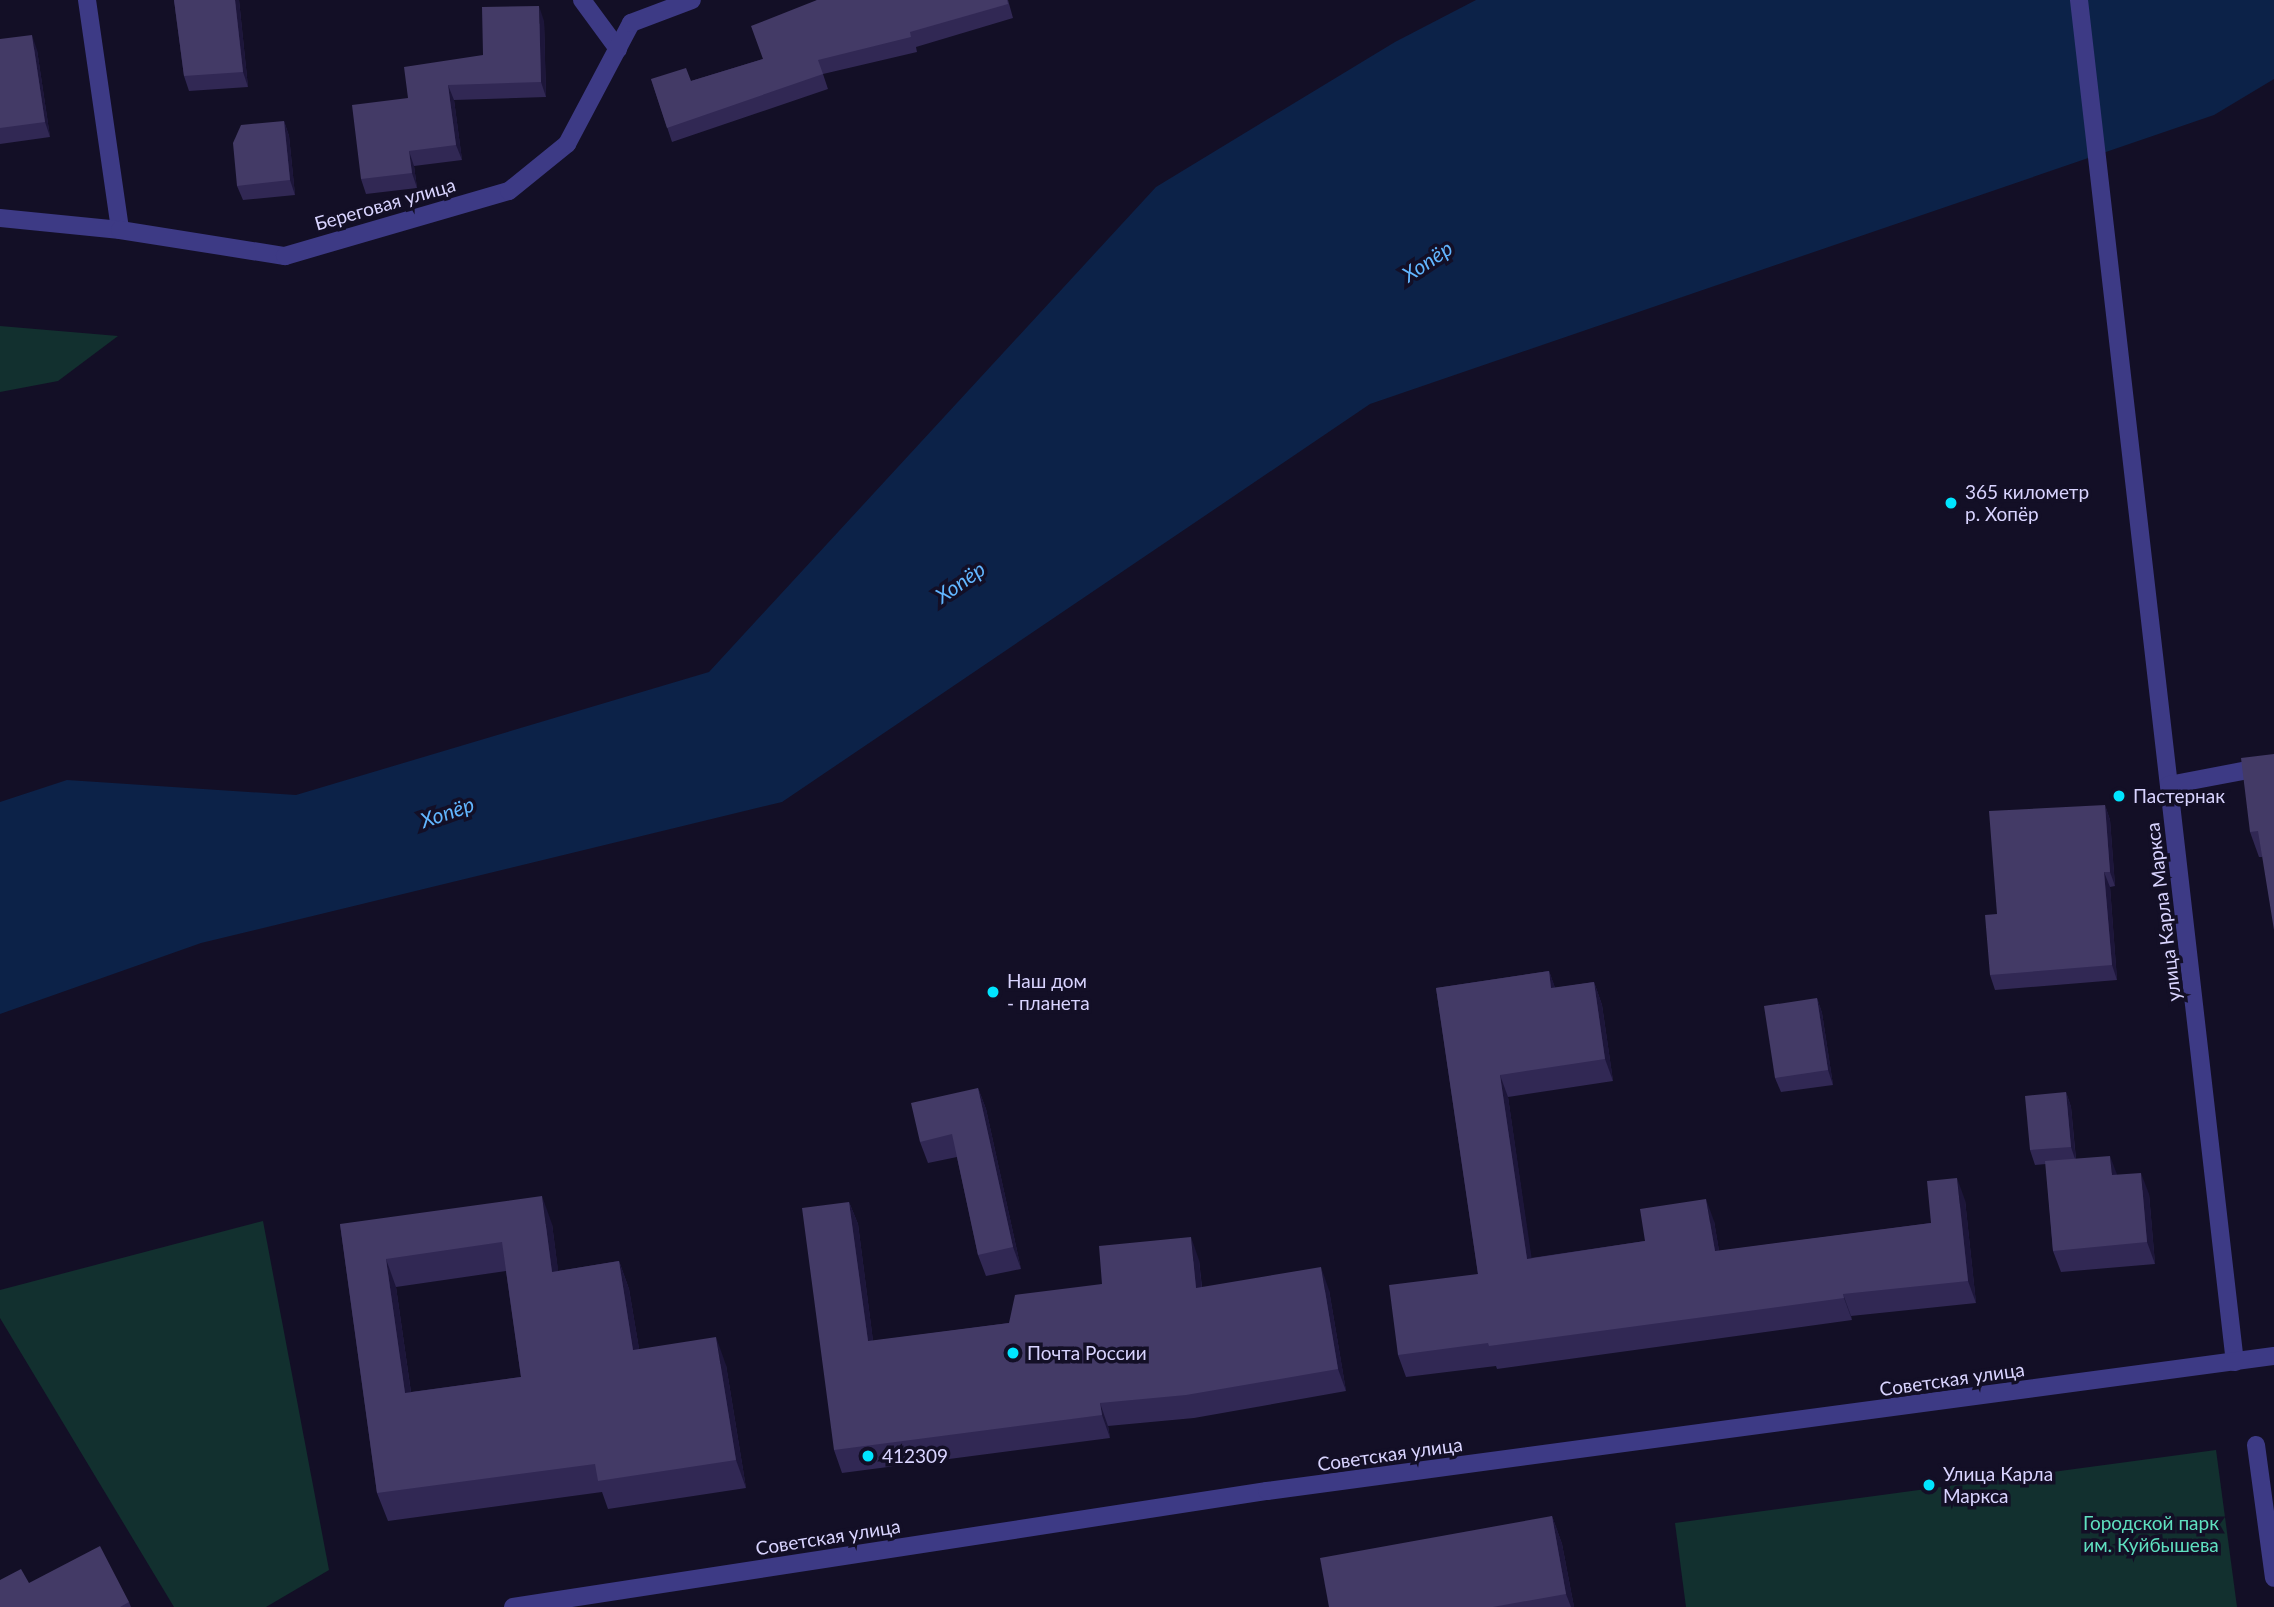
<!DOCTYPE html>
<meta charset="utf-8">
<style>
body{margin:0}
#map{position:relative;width:2274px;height:1607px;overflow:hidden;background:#130f26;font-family:Lato,sans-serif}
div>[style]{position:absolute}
.green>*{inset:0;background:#12302f}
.water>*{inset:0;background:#0c2248}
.minor>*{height:18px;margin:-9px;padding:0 9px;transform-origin:9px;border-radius:9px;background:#3d3a85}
.wall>*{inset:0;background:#312854}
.shaded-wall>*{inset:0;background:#1d163a}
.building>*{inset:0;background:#433a66}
.dots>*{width:19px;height:19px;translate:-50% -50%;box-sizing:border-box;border:4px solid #130f26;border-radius:50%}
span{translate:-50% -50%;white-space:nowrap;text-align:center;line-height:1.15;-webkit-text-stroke:7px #130f26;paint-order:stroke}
.street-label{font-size:19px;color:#d9d4ff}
.poi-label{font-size:19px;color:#d9d4ff}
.left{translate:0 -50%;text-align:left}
.park-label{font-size:19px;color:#5fe0c0}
.water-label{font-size:21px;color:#62b6ff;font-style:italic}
</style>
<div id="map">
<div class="green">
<i style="clip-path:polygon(0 326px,118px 336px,58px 381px,0 392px)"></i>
<i style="clip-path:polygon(263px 1221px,329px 1570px,266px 1607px,174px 1607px,0 1318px,0 1290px)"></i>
<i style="clip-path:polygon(2216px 1450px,2237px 1607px,1686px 1607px,1675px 1523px)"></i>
</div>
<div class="water">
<i style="clip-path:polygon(1476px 0,2274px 0,2274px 79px,2214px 115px,1370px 404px,782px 802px,201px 943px,0 1014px,0 802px,67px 780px,296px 795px,709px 672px,1156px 187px,1395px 42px)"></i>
</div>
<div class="minor">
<i style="left:87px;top:0;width:232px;rotate:81.8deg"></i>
<i style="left:582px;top:0;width:61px;rotate:53.7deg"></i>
<i style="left:2079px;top:0;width:1371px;rotate:83.47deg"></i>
<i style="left:0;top:218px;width:121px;rotate:5.7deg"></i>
<i style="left:120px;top:230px;width:167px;rotate:9deg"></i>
<i style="left:285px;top:256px;width:233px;rotate:-16.2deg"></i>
<i style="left:509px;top:191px;width:75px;rotate:-39deg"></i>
<i style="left:567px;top:144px;width:137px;rotate:-62.1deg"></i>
<i style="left:631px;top:23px;width:65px;rotate:-20.7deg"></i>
<i style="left:2169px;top:785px;width:107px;rotate:-10.8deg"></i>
<i style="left:2256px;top:1445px;width:134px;rotate:82.3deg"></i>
<i style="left:513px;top:1607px;width:763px;rotate:-8.75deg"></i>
<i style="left:1267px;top:1491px;width:1016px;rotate:-7.64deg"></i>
</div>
<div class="wall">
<i style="clip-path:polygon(174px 0,239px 0,248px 87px,189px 91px,184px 76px)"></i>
<i style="clip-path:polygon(817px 0,1008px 0,1013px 18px,916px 47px,917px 52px,823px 74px,828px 89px,672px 142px,651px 79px,691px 81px,763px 59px)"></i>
<i style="clip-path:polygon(544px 21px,546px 97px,454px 100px,462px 160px,414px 166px,417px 188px,366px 194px,361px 179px,408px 98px)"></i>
<i style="clip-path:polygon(0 39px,37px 50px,50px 137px,0 144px)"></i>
<i style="clip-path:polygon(284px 121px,289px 136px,295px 195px,243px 200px,237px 186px)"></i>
<i style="clip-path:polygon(2274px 754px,2262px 857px,2259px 857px,2250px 832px)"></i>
<i style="clip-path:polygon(2105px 805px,2110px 820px,2115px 886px,2110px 887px,2117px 980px,1995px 990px,1990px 975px,1997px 914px)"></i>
<i style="clip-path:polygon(1549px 971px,1555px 988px,1594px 982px,1602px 1005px,1613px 1081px,1508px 1097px,1531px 1258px,1645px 1241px,1714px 1221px,1719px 1251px,1931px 1223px,1965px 1200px,1976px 1303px,1851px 1316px,1852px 1320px,1497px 1369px,1496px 1366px,1406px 1377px,1398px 1355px,1478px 1274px,1436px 988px)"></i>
<i style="clip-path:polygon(1817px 998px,1822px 1013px,1833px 1085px,1781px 1092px,1775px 1078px)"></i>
<i style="clip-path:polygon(978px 1088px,986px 1109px,1021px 1269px,986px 1276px,978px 1255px,957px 1157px,928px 1163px,920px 1142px)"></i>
<i style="clip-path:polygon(2066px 1092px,2071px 1107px,2076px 1159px,2117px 1175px,2149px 1194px,2155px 1264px,2061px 1272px,2053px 1251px,2046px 1164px,2035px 1165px,2030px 1150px)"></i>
<i style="clip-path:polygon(849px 1202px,858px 1224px,873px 1341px,1009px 1323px,1102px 1284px,1199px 1260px,1202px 1287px,1329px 1290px,1346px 1391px,1194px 1418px,1108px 1426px,1110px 1438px,842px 1473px,834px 1450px)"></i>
<i style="clip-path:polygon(evenodd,340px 1224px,552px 1224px,558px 1271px,619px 1261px,629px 1289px,639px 1349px,726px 1365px,746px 1488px,608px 1509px,602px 1492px,388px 1521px,377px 1493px,340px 1224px,506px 1271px,521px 1377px,411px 1392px,396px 1287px,506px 1271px)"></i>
<i style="clip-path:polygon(1552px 1516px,1562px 1544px,1574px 1607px,1329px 1607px)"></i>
<i style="clip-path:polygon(129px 1602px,131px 1607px,0 1607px)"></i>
</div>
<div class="shaded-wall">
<i style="clip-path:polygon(235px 0,239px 0,248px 87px,243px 72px)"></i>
<i style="clip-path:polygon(539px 6px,544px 21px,546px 97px,541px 82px)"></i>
<i style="clip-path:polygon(32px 35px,37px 50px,50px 137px,45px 122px)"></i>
<i style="clip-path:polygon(448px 85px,454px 100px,462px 160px,456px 145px)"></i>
<i style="clip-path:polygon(284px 121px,289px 136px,295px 195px,290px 180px)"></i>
<i style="clip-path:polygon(409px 151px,414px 166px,417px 188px,412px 173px)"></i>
<i style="clip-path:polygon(2105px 805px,2110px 820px,2115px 886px,2110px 872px)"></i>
<i style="clip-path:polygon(2104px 872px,2110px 887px,2117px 980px,2112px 965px)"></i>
<i style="clip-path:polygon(1549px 971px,1557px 993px,1551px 988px)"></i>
<i style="clip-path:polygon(1594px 982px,1602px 1005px,1613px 1081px,1605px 1059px)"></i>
<i style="clip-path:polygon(1817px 998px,1822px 1013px,1833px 1085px,1828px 1070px)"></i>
<i style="clip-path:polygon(1500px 1075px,1508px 1097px,1535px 1281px,1527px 1259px)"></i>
<i style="clip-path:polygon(978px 1088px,986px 1109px,1021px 1269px,1013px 1247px)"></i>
<i style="clip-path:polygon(2066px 1092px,2071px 1107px,2076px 1162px,2071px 1147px)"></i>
<i style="clip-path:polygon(2110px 1156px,2118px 1177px,2112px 1175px)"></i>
<i style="clip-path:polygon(2141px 1173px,2149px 1194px,2155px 1264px,2147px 1242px)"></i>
<i style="clip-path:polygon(1957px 1178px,1965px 1200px,1976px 1303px,1968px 1281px)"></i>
<i style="clip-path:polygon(542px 1196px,552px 1224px,562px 1300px,552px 1272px)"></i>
<i style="clip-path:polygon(1706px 1199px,1714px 1221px,1723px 1274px,1715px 1251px)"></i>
<i style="clip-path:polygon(849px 1202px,858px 1224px,876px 1364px,868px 1341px)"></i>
<i style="clip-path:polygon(1191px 1237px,1199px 1260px,1204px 1311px,1196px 1288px)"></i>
<i style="clip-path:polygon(386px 1259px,396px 1287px,415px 1421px,405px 1393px)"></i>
<i style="clip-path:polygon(619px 1261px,629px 1289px,644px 1378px,633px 1350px)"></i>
<i style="clip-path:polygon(1321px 1267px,1329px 1290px,1346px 1391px,1338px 1369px)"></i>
<i style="clip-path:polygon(1843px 1294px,1851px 1316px,1852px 1320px,1844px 1298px)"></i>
<i style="clip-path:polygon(716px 1337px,726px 1365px,746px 1488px,736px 1460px)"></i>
<i style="clip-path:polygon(1100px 1403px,1108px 1426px,1110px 1438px,1102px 1415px)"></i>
<i style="clip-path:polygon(1552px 1516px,1562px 1544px,1574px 1607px,1571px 1607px,1566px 1594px)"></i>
</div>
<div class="building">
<i style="clip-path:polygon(174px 0,235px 0,243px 72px,184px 76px)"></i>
<i style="clip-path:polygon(817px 0,1007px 0,1008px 4px,910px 32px,911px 37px,818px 60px,823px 74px,667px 128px,651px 79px,686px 68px,691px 81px,763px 59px,751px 26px)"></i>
<i style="clip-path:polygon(539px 6px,541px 82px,448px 85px,456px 145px,409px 151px,412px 173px,361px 179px,352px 105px,408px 98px,404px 67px,483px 55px,482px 7px)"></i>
<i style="clip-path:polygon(32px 35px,45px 122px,0 128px,0 39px)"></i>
<i style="clip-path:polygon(284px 121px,290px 180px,237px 186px,233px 143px,241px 125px)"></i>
<i style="clip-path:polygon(2274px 754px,2274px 930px,2258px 831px,2250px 832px,2241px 758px)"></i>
<i style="clip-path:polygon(2105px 805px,2110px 872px,2104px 872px,2112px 965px,1990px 975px,1985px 915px,1997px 914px,1989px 811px)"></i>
<i style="clip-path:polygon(1549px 971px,1551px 988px,1594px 982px,1605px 1059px,1500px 1075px,1527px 1259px,1645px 1241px,1640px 1209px,1706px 1199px,1715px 1251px,1931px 1223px,1927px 1181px,1957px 1178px,1968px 1281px,1843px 1294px,1844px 1298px,1489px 1346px,1488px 1343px,1398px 1355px,1389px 1285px,1478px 1274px,1436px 988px)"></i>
<i style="clip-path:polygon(1817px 998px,1828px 1070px,1775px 1078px,1764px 1006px)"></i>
<i style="clip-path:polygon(978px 1088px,1013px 1247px,978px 1255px,952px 1134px,920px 1142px,911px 1103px)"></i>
<i style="clip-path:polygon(2066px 1092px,2071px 1147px,2030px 1150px,2025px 1096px)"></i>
<i style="clip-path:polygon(2110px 1156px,2112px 1175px,2141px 1173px,2147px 1242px,2053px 1251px,2045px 1161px)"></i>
<i style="clip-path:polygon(evenodd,542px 1196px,552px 1272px,619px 1261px,633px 1350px,716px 1337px,736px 1460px,598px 1481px,595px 1464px,377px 1493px,340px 1224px,542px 1196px,502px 1242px,521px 1377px,405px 1393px,386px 1259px,502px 1242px)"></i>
<i style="clip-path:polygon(849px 1202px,868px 1341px,1009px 1323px,1015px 1295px,1102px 1284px,1099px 1246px,1191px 1237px,1196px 1288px,1321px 1267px,1338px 1369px,1186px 1395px,1100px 1403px,1102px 1415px,834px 1450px,802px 1208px)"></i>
<i style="clip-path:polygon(1552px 1516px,1566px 1594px,1493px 1607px,1329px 1607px,1320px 1558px)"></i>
<i style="clip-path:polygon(100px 1546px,129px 1602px,120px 1607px,0 1607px,0 1580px,21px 1569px,29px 1583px)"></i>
</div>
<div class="dots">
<i style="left:1951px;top:503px;background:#00e5ff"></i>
<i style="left:2119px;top:796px;background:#00e5ff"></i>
<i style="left:993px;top:992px;background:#00e5ff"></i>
<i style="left:1013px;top:1353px;background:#00e5ff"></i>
<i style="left:868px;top:1456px;background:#00e5ff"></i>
<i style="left:1929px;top:1485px;background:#00e5ff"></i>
</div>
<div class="street-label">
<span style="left:385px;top:204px;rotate:-16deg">Береговая улица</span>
<span style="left:2163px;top:912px;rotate:-97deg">улица Карла Маркса</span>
<span style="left:1952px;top:1379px;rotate:-8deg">Советская улица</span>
<span style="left:1390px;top:1454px;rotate:-8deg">Советская улица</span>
<span style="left:828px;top:1537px;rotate:-9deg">Советская улица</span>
</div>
<div class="poi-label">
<span class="left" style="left:1965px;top:503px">365 километр<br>р. Хопёр</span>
<span class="left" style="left:2133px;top:796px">Пастернак</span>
<span class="left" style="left:1007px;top:992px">Наш дом<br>- планета</span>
<span class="left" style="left:1027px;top:1353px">Почта России</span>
<span class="left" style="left:882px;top:1456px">412309</span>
<span class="left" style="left:1943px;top:1485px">Улица Карла<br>Маркса</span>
</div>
<div class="park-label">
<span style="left:2151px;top:1534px">Городской парк<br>им. Куйбышева</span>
</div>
<div class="water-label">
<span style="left:1427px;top:261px;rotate:-34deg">Хопёр</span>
<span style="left:960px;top:582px;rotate:-35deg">Хопёр</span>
<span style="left:447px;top:812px;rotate:-19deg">Хопёр</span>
</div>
</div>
